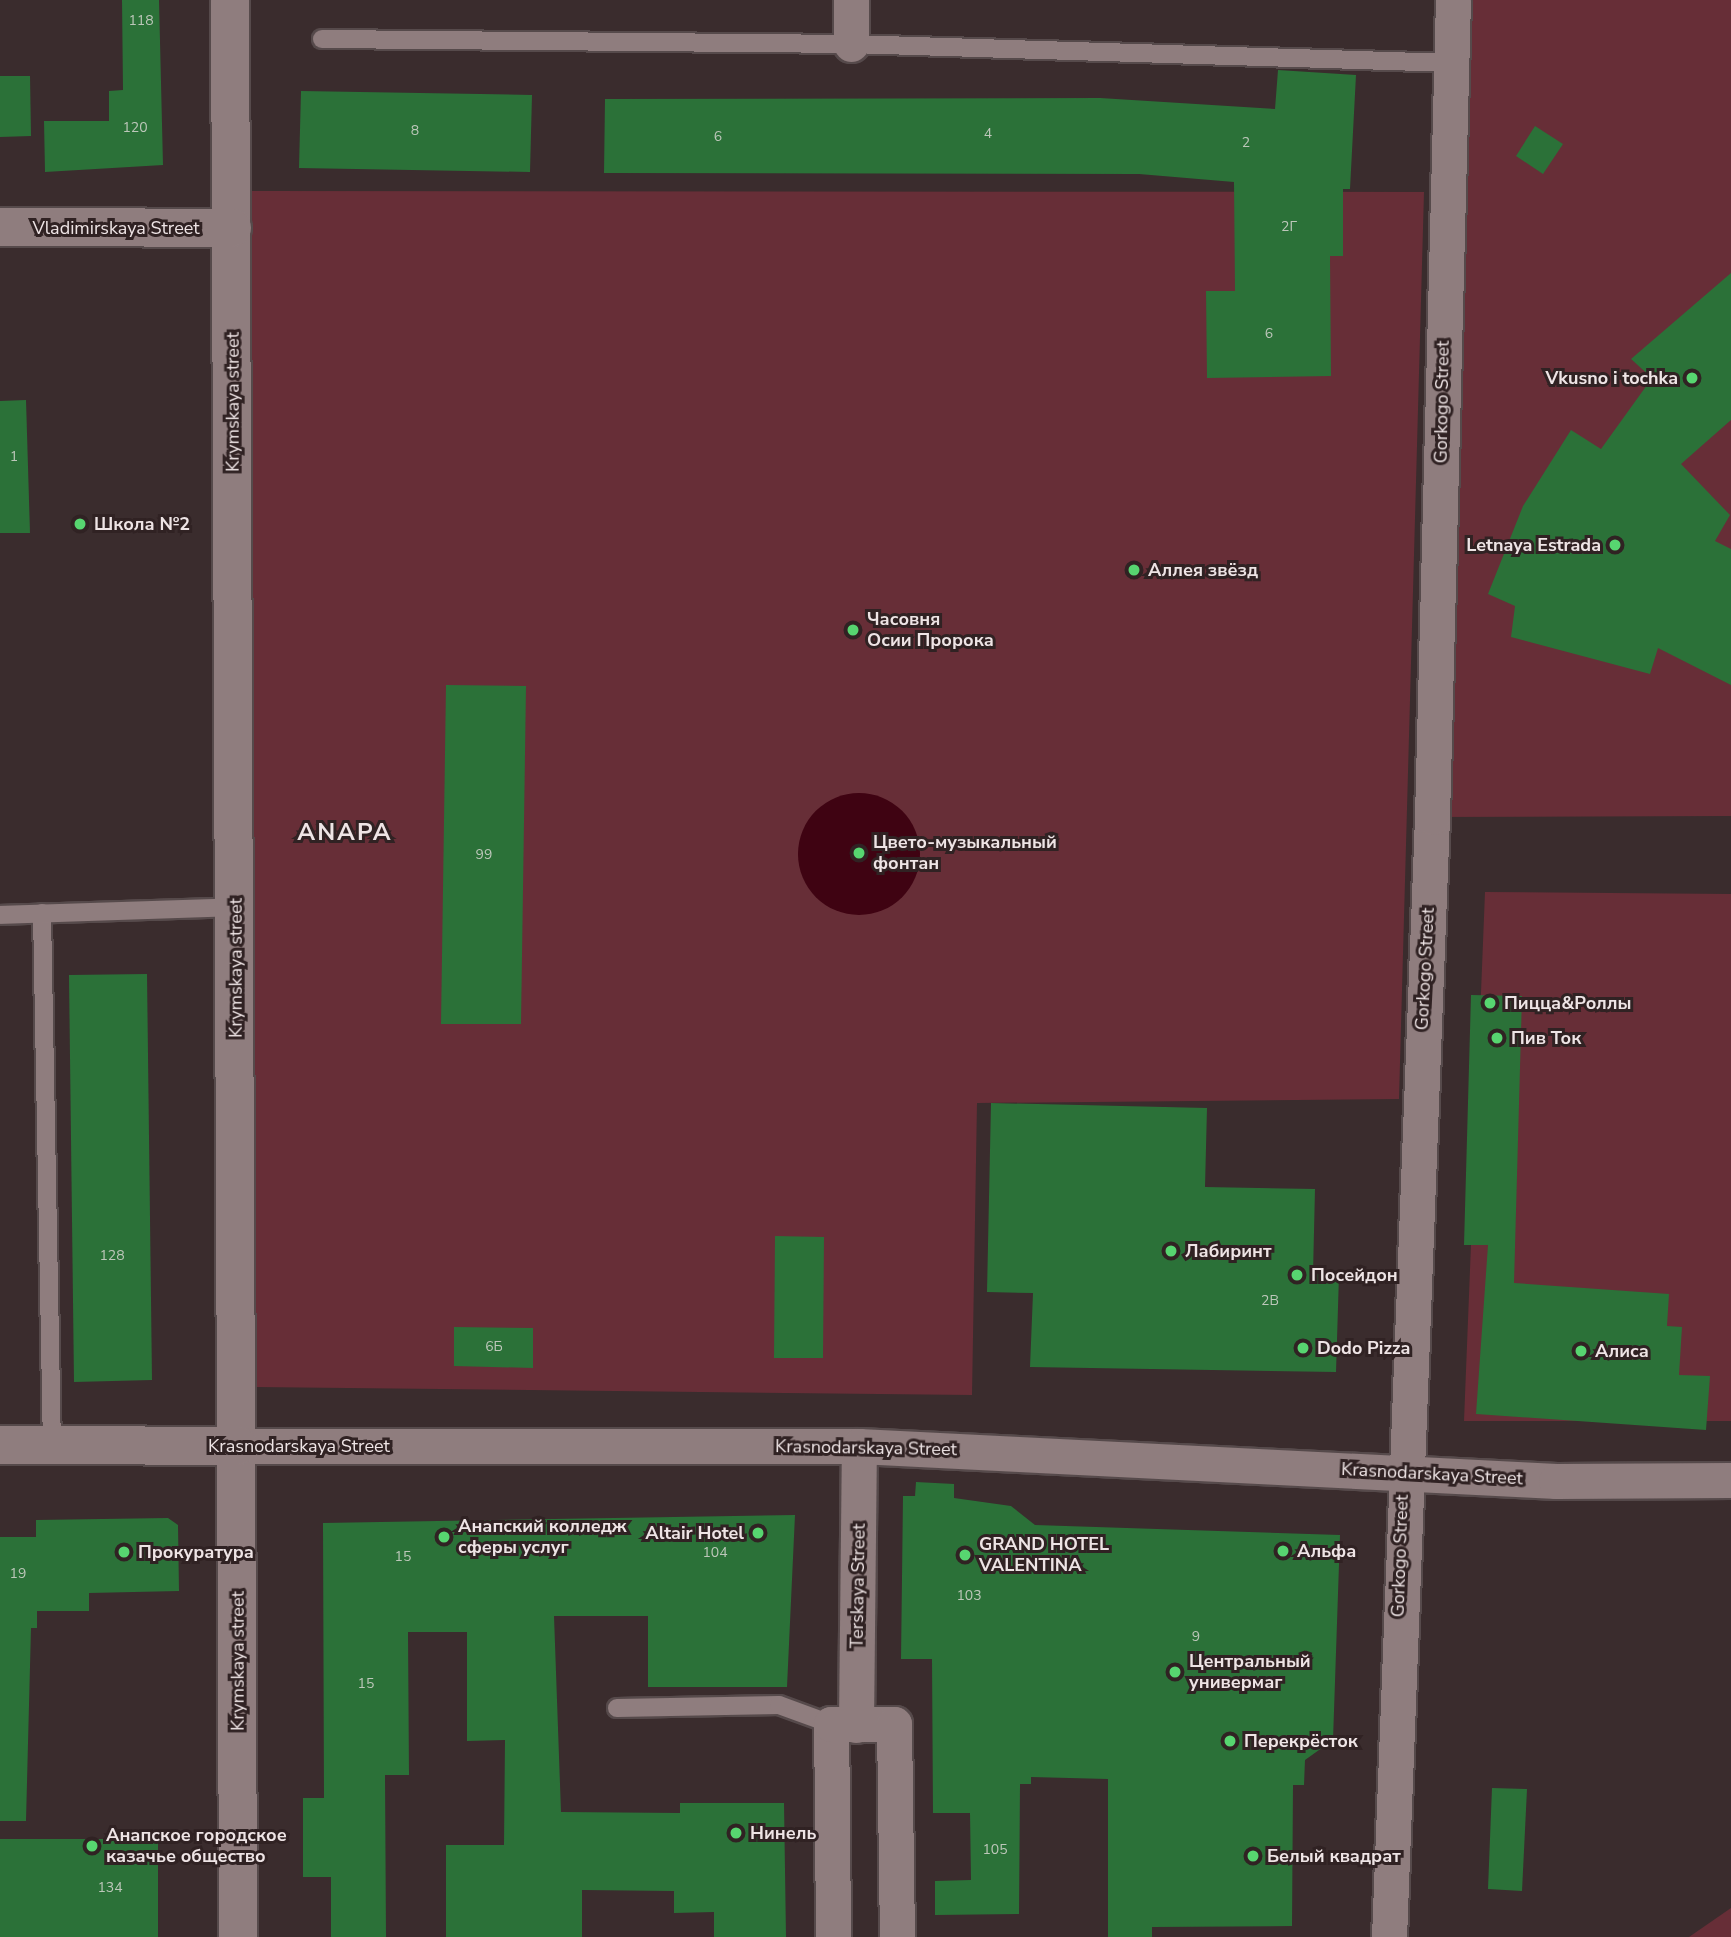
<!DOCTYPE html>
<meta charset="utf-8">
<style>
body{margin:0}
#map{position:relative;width:1731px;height:1937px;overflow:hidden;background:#3a2c2d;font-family:"Nunito Sans",sans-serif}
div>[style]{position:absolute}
.green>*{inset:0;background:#672e37}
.water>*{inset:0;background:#3f0312}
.round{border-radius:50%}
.building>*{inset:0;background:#2b7138}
.roads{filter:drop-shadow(2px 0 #564a4b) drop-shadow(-2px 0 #564a4b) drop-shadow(0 2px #564a4b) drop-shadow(0 -2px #564a4b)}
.lane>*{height:18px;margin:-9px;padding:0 9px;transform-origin:9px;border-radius:9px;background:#8f7d7e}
.street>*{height:35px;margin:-17.5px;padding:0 17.5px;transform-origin:17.5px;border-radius:17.5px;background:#8f7d7e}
.secondary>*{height:38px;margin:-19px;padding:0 19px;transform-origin:19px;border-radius:19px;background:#8f7d7e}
.dots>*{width:19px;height:19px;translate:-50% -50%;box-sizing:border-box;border:4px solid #302223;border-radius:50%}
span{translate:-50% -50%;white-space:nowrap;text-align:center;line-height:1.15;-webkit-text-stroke:6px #302223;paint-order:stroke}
.number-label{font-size:14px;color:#bdc7ba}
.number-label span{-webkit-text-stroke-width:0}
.street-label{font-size:18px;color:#eee4e5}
.poi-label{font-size:18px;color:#eee4e5;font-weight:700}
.right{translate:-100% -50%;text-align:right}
.left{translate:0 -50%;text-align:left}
.district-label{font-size:24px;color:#eee4e5;font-weight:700;letter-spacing:2px}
</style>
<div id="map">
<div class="green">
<i style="clip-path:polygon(1453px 0,1731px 0,1731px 816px,1432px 817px)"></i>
<i style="clip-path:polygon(247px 191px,1424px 192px,1399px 1099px,977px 1103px,972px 1395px,255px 1387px)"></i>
<i style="clip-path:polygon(1485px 892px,1731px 894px,1731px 1421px,1464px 1421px)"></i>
<i style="clip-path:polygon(1731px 1908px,1731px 1937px,1689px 1937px)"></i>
</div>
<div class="water">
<i class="round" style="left:798px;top:793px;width:122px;height:122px"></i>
</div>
<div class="building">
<i style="clip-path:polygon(122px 0,159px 0,163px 165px,45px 172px,44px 121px,109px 121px,109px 91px,123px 90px)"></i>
<i style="clip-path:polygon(1278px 70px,1356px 75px,1350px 189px,1343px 189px,1343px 256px,1330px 256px,1331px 376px,1207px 378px,1206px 291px,1235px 291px,1234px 182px,1139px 174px,604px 173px,605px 99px,1100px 98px,1275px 109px)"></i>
<i style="clip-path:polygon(0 76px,30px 76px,31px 136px,0 137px)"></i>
<i style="clip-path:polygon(301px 91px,532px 95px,530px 172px,299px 168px)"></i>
<i style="clip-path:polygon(1535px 126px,1563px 144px,1543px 174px,1516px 156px)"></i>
<i style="clip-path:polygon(1731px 273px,1731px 420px,1681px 464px,1730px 515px,1715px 541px,1731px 549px,1731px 685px,1658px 648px,1650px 674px,1511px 637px,1515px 606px,1488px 594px,1523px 506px,1571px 430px,1601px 449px,1652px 378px,1631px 359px)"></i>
<i style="clip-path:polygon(26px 400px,30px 533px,0 533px,0 401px)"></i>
<i style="clip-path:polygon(446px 685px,526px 686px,521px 1024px,441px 1024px)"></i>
<i style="clip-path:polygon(147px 974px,152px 1380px,74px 1382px,69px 975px)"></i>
<i style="clip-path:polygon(1471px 995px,1522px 996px,1514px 1283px,1669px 1294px,1667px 1326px,1682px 1327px,1679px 1375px,1710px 1376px,1706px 1430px,1476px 1414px,1488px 1245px,1464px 1245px)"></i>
<i style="clip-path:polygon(991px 1103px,1207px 1108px,1205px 1187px,1315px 1189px,1313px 1274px,1339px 1275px,1336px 1372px,1030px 1367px,1033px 1293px,987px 1292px)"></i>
<i style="clip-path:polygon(775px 1236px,824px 1237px,823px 1358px,774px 1358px)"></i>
<i style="clip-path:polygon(454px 1327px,533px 1328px,533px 1368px,454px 1366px)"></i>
<i style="clip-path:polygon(916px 1482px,954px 1484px,954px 1498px,1011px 1506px,1035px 1525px,1340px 1535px,1333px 1740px,1305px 1760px,1304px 1785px,1293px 1785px,1292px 1926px,1152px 1927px,1152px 1937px,1108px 1937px,1108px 1779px,1031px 1777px,1031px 1784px,1020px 1784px,1019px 1914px,935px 1915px,935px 1881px,971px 1880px,970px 1813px,933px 1813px,932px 1659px,901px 1659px,903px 1496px,915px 1496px)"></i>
<i style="clip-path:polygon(795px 1515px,787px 1687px,648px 1687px,648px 1616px,554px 1616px,561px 1812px,680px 1813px,680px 1803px,784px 1803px,786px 1937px,714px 1937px,714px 1912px,674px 1913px,674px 1891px,582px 1890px,582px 1937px,446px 1937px,446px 1845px,504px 1845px,505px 1740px,467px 1741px,467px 1632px,408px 1632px,409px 1775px,385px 1775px,386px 1937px,331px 1937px,331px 1877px,303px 1877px,303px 1798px,324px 1798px,323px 1523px)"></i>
<i style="clip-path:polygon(168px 1518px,178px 1525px,179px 1591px,89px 1593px,89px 1611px,37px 1611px,37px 1628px,31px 1628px,26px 1821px,0 1821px,0 1537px,36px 1537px,36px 1520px)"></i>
<i style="clip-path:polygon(1492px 1788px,1527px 1789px,1522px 1891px,1488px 1889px)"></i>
<i style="clip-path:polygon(0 1839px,158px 1839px,158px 1937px,0 1937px)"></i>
</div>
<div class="roads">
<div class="lane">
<i style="left:322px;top:39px;width:529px;rotate:0.54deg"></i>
<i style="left:851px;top:44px;width:600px;rotate:1.81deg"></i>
<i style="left:42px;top:913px;width:533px;rotate:88.93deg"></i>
<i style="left:0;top:915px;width:236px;rotate:-1.9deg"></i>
<i style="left:617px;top:1708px;width:162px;rotate:-1.1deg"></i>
<i style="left:779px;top:1705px;width:55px;rotate:20.1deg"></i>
</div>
<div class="street">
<i style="left:851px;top:0;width:44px;rotate:90deg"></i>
<i style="left:238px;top:1446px;width:621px"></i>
<i style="left:859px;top:1446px;width:698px;rotate:2.87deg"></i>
<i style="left:1556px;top:1481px;width:175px;rotate:-0.3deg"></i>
<i style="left:856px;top:1725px;width:279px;rotate:-89.4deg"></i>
<i style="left:833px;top:1937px;width:213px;rotate:-90.5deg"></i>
<i style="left:831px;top:1724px;width:63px"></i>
<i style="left:894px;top:1724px;width:213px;rotate:89.2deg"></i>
<i style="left:1389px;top:1937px;width:1121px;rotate:-87.8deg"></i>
<i style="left:1432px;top:817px;width:817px;rotate:-88.53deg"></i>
</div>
<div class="secondary">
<i style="left:230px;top:0;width:1937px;rotate:89.76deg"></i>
<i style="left:0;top:227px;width:232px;rotate:0.2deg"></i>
<i style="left:0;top:1445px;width:238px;rotate:0.2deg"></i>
</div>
</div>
<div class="dots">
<i style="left:1692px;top:378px;background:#57d570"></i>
<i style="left:80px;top:524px;background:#57d570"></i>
<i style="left:1615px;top:545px;background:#57d570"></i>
<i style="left:1134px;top:570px;background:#57d570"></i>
<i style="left:853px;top:630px;background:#57d570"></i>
<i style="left:859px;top:853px;background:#57d570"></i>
<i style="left:1490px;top:1003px;background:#57d570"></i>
<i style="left:1497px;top:1038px;background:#57d570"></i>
<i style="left:1171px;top:1251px;background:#57d570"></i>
<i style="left:1297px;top:1275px;background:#57d570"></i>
<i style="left:1303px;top:1348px;background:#57d570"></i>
<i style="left:1581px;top:1351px;background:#57d570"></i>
<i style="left:758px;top:1533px;background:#57d570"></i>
<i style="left:444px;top:1537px;background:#57d570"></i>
<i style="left:1283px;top:1551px;background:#57d570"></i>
<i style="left:124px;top:1552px;background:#57d570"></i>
<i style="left:965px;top:1555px;background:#57d570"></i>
<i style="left:1175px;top:1672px;background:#57d570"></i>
<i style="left:1230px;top:1741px;background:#57d570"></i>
<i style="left:736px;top:1833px;background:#57d570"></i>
<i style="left:92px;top:1846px;background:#57d570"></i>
<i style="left:1253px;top:1856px;background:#57d570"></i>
</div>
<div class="number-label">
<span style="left:141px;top:21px">118</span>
<span style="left:135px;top:128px">120</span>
<span style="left:415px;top:131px">8</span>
<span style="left:988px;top:134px">4</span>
<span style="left:718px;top:137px">6</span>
<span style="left:1246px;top:143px">2</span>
<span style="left:1289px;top:227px">2Г</span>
<span style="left:1269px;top:334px">6</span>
<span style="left:14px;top:457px">1</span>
<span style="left:484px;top:855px">99</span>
<span style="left:112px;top:1256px">128</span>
<span style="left:1270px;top:1301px">2В</span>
<span style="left:494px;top:1347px">6Б</span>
<span style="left:715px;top:1553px">104</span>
<span style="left:403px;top:1557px">15</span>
<span style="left:18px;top:1574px">19</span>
<span style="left:969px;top:1596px">103</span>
<span style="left:1196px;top:1637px">9</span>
<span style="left:366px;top:1684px">15</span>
<span style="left:995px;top:1850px">105</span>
<span style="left:110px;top:1888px">134</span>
</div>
<div class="street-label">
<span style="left:116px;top:228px">Vladimirskaya Street</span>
<span style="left:233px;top:402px;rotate:-90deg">Krymskaya street</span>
<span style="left:1442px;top:402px;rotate:-89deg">Gorkogo Street</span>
<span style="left:236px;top:968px;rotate:-90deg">Krymskaya street</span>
<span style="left:1425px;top:969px;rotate:-87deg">Gorkogo Street</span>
<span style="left:299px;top:1446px">Krasnodarskaya Street</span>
<span style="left:866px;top:1448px;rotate:1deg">Krasnodarskaya Street</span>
<span style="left:1432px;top:1474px;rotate:3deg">Krasnodarskaya Street</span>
<span style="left:1400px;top:1556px;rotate:-88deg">Gorkogo Street</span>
<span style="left:858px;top:1586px;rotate:-89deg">Terskaya Street</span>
<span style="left:238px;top:1661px;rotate:-90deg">Krymskaya street</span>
</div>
<div class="poi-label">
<span class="right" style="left:1678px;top:378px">Vkusno i tochka</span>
<span class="left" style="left:94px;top:524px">Школа №2</span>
<span class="right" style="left:1601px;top:545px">Letnaya Estrada</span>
<span class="left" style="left:1148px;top:570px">Аллея звёзд</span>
<span class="left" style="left:867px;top:630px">Часовня<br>Осии Пророка</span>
<span class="left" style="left:873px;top:853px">Цвето-музыкальный<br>фонтан</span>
<span class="left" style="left:1504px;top:1003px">Пицца&amp;Роллы</span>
<span class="left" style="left:1511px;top:1038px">Пив Ток</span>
<span class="left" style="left:1185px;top:1251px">Лабиринт</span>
<span class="left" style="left:1311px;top:1275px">Посейдон</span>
<span class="left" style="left:1317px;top:1348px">Dodo Pizza</span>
<span class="left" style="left:1595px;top:1351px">Алиса</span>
<span class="left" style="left:458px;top:1537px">Анапский колледж<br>сферы услуг</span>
<span class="right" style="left:744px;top:1533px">Altair Hotel</span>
<span class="left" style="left:979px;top:1555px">GRAND HOTEL<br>VALENTINA</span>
<span class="left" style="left:1297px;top:1551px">Альфа</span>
<span class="left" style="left:138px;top:1552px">Прокуратура</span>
<span class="left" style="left:1189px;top:1672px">Центральный<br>универмаг</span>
<span class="left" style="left:1244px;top:1741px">Перекрёсток</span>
<span class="left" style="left:750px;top:1833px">Нинель</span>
<span class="left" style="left:106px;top:1846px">Анапское городское<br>казачье общество</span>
<span class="left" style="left:1267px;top:1856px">Белый квадрат</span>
</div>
<div class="district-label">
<span style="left:345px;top:833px">ANAPA</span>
</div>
</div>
